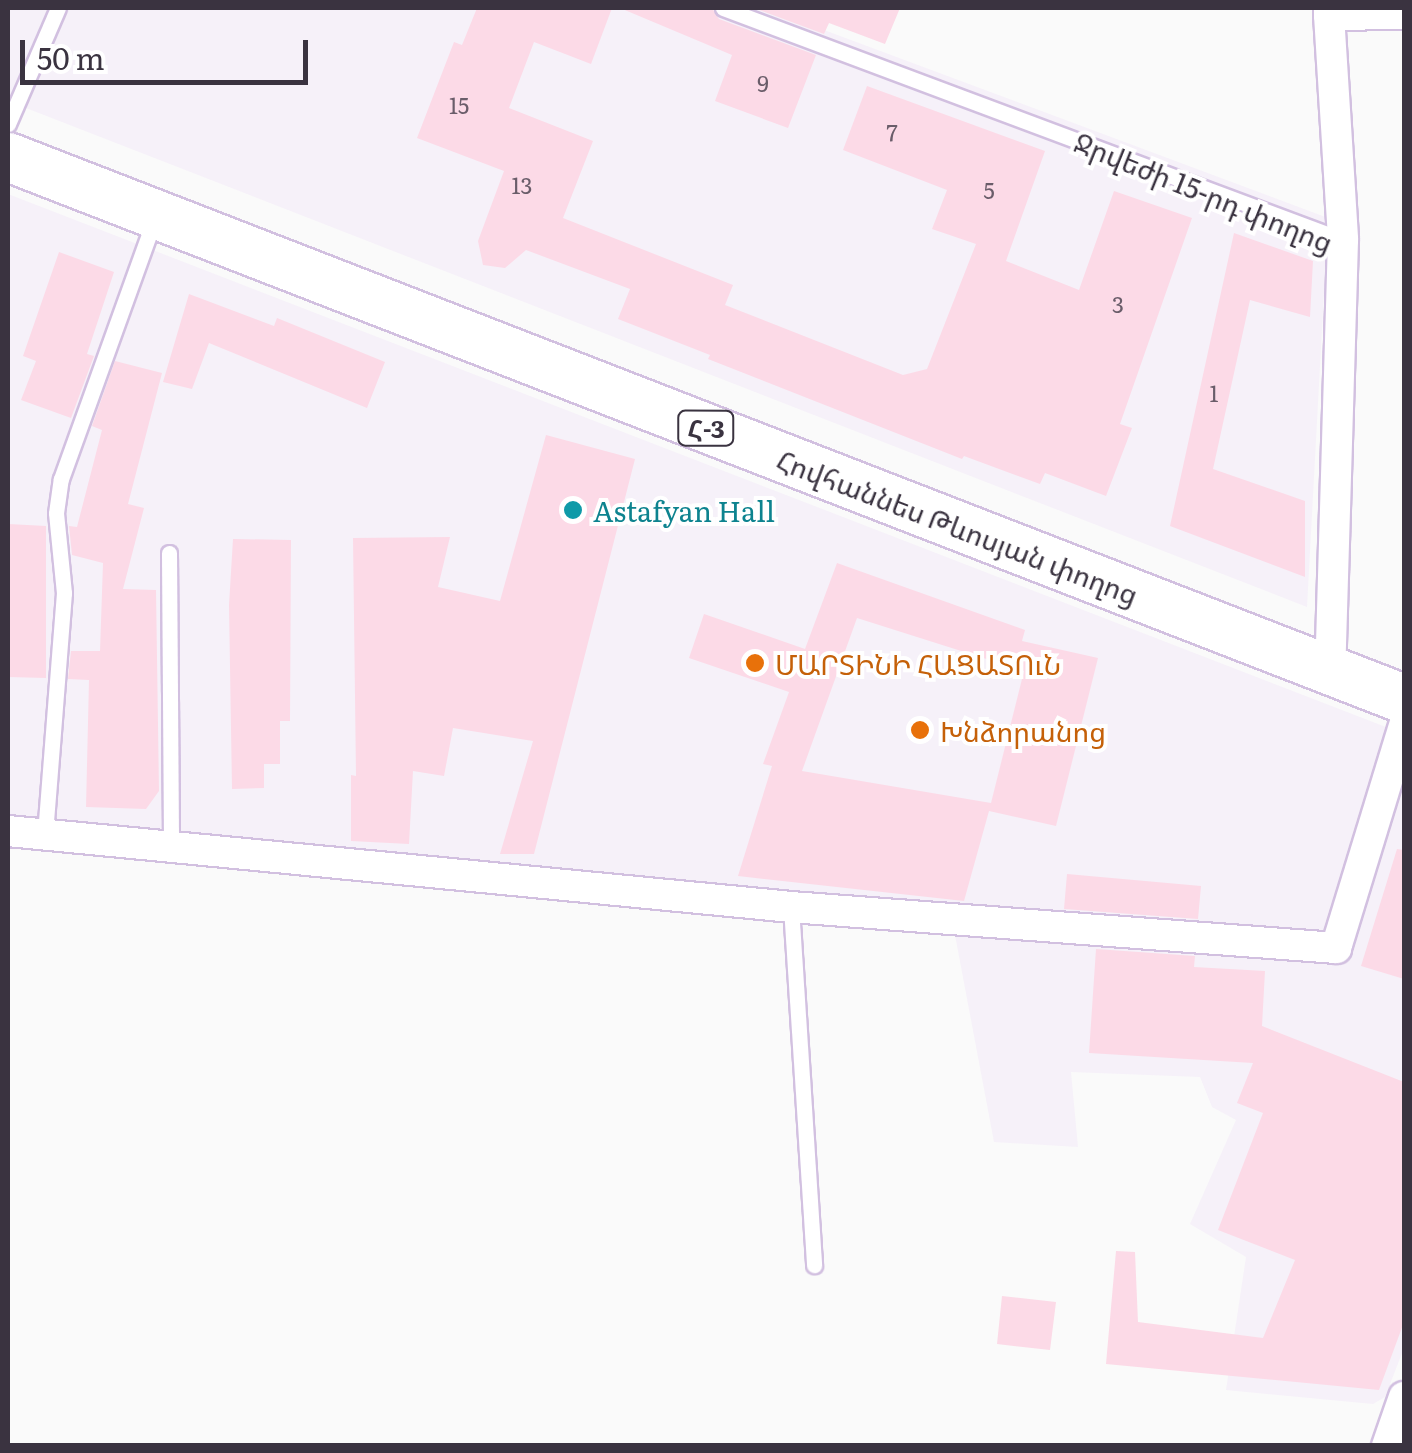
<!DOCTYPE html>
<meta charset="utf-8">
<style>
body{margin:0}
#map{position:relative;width:1412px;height:1453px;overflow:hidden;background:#fafafa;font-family:Literata,"Noto Sans Armenian",serif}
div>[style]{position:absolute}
.built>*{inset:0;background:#f6f1f9}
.building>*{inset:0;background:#fcdae7}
.roads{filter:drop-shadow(2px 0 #d2c0e0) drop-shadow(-2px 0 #d2c0e0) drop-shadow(0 2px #d2c0e0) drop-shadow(0 -2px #d2c0e0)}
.service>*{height:15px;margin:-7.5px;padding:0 7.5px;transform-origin:7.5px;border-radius:7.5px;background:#fff}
.minor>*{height:30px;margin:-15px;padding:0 15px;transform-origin:15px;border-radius:15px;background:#fff}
.primary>*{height:48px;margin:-24px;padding:0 24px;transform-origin:24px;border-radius:24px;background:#fff}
.dots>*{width:28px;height:28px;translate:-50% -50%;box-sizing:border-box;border:5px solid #fff;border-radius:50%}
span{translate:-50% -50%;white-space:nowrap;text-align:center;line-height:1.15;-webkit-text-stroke:8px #fff;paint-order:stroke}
.number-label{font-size:22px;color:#6a5d6a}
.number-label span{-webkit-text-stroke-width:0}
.shield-label span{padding:2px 8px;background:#fff;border:2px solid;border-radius:8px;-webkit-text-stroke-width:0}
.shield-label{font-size:25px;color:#3a3340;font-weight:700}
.street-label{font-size:28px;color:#3a3340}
.culture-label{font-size:28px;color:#0d838f}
.left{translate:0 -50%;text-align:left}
.food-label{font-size:28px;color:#c56008}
.frame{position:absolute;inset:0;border:10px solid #3a3340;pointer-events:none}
.scale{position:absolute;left:20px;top:40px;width:288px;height:45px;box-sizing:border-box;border:5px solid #3a3340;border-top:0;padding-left:12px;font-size:30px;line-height:35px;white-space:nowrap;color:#3a3340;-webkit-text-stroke:8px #fff;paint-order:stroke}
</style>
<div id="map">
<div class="built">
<i style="clip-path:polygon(8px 8px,765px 8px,1328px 218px,1307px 607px,8px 101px)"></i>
<i style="clip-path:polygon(8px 194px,1404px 734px,1404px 1348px,1385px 1397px,1373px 1404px,1226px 1390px,1246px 1257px,1190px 1224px,1236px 1120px,1212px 1107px,1200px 1077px,1071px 1072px,1078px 1147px,994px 1142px,955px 935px,8px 839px)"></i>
</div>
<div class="building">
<i style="clip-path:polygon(477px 8px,612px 8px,591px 64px,534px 42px,509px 108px,593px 141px,563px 218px,733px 285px,725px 305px,903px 375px,927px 369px,976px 244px,932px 229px,947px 190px,843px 150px,867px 86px,1045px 151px,1006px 261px,1079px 290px,1114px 191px,1192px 218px,1120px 424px,1132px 428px,1106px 496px,1045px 473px,1040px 484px,964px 456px,962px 459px,708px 359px,710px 355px,618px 319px,630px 289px,526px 250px,505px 268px,483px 265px,478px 241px,504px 171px,417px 138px,454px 42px,462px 45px)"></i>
<i style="clip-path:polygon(620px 8px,712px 8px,719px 19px,816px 55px,788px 128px,715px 101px,732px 55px)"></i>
<i style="clip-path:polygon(754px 8px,900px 8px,885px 44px,829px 23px,824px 34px)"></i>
<i style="clip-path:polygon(1234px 233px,1313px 261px,1310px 317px,1250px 300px,1213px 469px,1305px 501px,1305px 577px,1170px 526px)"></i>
<i style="clip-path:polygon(59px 252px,114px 272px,87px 354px,94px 356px,71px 418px,21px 400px,36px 361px,23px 356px)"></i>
<i style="clip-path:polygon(189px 294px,274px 326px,277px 318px,385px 362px,367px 408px,209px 343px,192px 389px,163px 382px)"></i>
<i style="clip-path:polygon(115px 361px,162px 373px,128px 504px,144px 508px,123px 589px,156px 590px,159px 791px,146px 809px,86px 807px,89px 680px,68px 679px,71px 651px,100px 651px,103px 563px,72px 555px,69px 526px,77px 527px,102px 430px,92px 426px)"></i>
<i style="clip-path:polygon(546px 435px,635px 459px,534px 854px,500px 854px,533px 741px,453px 728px,444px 776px,413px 771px,409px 844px,351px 841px,351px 775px,356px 776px,353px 538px,450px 537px,438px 587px,500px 601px)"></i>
<i style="clip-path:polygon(8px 524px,46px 526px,46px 678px,8px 677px)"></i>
<i style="clip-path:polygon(233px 539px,291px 540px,290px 721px,280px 721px,280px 764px,264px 764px,264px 788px,232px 789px,229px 605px)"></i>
<i style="clip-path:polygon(evenodd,837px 563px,1025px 630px,1022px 641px,1098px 658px,1056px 826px,989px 811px,964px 901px,738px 876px,772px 766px,763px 764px,789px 692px,689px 658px,704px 614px,805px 649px,837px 563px,857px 618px,1024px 671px,991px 803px,802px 771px,857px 618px)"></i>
<i style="clip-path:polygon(1397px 849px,1404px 850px,1404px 979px,1361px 966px)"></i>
<i style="clip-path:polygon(1067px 874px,1201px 886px,1198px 919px,1064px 909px)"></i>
<i style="clip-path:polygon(1096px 949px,1195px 956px,1194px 967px,1265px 971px,1262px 1026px,1404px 1082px,1404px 1322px,1379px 1390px,1106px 1364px,1116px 1251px,1135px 1252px,1138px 1322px,1263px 1338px,1295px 1260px,1218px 1230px,1263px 1113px,1237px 1103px,1253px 1063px,1089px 1053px)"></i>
<i style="clip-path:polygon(1002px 1296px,1056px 1302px,1050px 1350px,997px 1344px)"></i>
</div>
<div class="roads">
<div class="service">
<i style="left:723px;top:8px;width:662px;rotate:20.52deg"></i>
<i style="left:8px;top:124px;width:126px;rotate:-66.7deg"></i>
<i style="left:169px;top:553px;width:294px;rotate:89.6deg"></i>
<i style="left:45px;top:834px;width:242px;rotate:-85.5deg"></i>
<i style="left:64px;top:593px;width:80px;rotate:-95.7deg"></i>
<i style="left:56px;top:513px;width:34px;rotate:-82deg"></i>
<i style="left:61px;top:479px;width:274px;rotate:-70.2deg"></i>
<i style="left:791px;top:907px;width:359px;rotate:86.3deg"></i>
</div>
<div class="minor">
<i style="left:1329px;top:8px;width:7px;rotate:90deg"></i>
<i style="left:1329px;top:15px;width:75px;rotate:-0.8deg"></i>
<i style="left:1329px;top:15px;width:225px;rotate:86.4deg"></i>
<i style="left:1343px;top:240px;width:431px;rotate:91.7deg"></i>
<i style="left:8px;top:831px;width:787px;rotate:5.54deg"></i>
<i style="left:791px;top:907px;width:547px;rotate:4.3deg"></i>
<i style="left:1336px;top:948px;width:233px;rotate:-73deg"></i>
<i style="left:1387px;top:1446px;width:52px;rotate:-70.9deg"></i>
</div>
<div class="primary">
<i style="left:8px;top:157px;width:1498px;rotate:21.22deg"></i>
</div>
</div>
<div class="dots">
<i style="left:573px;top:510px;background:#0f9aa8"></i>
<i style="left:755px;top:663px;background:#e8710a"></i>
<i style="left:920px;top:730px;background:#e8710a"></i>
</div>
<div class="number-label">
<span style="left:763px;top:83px">9</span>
<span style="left:459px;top:105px">15</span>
<span style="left:892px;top:132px">7</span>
<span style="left:522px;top:185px">13</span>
<span style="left:989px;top:190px">5</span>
<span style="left:1118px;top:304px">3</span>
<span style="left:1214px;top:393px">1</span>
</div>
<div class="shield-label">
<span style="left:706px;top:428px">Հ-3</span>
</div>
<div class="street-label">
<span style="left:1204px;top:191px;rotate:22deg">Ջրվեժի 15-րդ փողոց</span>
<span style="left:958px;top:526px;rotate:21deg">Հովհաննես Թևոսյան փողոց</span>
</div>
<div class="culture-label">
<span class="left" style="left:593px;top:510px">Astafyan Hall</span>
</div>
<div class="food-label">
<span class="left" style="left:775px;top:663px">ՄԱՐՏԻՆԻ ՀԱՑԱՏՈւՆ</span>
<span class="left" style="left:940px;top:730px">Խնձորանոց</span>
</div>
<div class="frame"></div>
<div class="scale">50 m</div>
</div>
